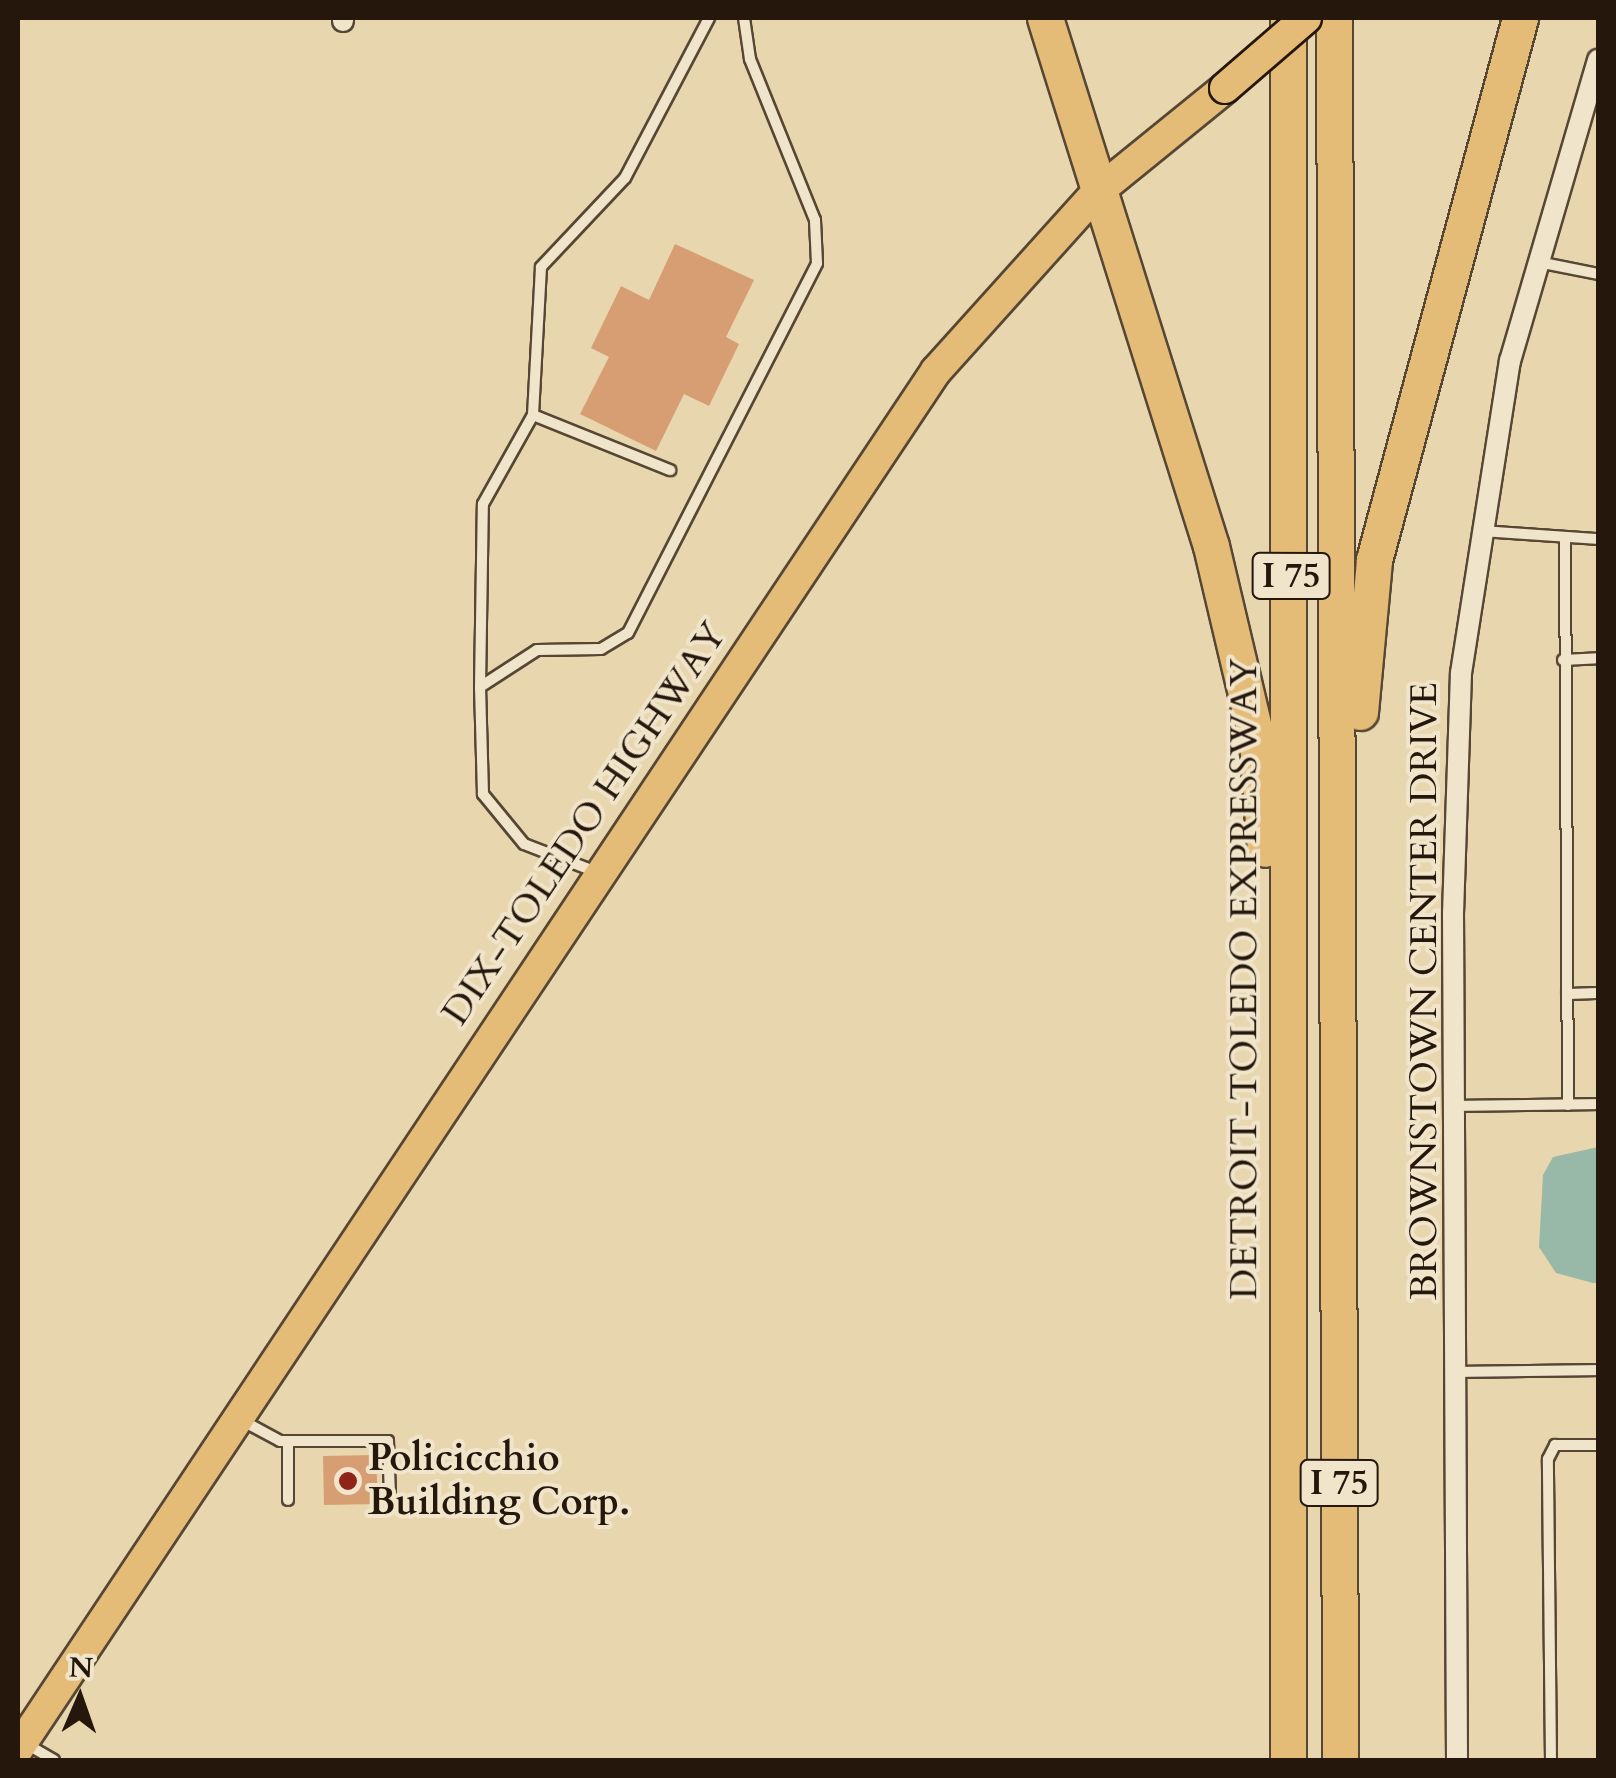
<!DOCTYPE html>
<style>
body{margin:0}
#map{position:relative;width:1616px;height:1778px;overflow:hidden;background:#e8d6ae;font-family:Cardo,serif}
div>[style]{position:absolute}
.water>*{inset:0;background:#98b9a7}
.building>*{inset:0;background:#d89e73}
.roads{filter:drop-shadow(2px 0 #564734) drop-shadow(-2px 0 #564734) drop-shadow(0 2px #564734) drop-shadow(0 -2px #564734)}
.service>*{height:10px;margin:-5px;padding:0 5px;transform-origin:5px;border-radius:5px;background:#f0e4ca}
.minor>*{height:20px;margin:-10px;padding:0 10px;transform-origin:10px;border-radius:10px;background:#f0e4ca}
.primary>*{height:30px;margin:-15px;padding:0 15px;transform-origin:15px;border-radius:15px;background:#e4bb77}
.motorway>*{height:35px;margin:-17.5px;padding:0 17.5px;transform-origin:17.5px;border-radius:17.5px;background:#e4bb77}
.bridges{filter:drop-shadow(2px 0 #25170b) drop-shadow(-2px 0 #25170b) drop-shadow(0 2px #25170b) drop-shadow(0 -2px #25170b)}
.primary-bridge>*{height:30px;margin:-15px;padding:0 15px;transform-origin:15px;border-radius:15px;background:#e4bb77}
.dots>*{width:28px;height:28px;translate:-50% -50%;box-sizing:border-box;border:5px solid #f0e4ca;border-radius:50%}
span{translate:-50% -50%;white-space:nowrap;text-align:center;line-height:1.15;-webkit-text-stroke:8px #f0e4ca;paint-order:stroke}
.shield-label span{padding:2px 8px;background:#f0e4ca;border:2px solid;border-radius:8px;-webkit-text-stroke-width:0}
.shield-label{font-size:35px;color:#25170b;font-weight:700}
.street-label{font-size:38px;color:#25170b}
.poi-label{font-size:38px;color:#25170b;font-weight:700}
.left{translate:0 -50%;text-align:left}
.frame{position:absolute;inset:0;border:20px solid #25170b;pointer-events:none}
.north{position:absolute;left:30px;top:1648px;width:100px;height:100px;-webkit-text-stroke:8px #f0e4ca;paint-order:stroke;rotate:2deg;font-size:28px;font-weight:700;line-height:40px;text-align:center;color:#25170b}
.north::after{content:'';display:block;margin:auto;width:35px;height:45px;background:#25170b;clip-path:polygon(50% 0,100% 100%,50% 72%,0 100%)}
</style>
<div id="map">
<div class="water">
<i style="clip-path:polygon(1598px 1147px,1598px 1283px,1593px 1283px,1556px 1273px,1539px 1247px,1543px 1175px,1553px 1157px)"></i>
</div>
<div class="building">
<i style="clip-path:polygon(675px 244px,754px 280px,726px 337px,739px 344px,709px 406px,684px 394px,656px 451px,580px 414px,609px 357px,591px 348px,621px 286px,649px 300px)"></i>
<i style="clip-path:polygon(376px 1455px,378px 1504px,324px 1505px,323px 1456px)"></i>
</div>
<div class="roads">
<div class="service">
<i style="left:1538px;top:262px;width:61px;rotate:11.3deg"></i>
<i style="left:533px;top:415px;width:148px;rotate:21.9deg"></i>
<i style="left:1483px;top:531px;width:115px;rotate:4deg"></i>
<i style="left:1565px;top:539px;width:566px;rotate:89.7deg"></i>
<i style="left:1563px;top:660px;width:35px;rotate:-3deg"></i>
<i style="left:480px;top:687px;width:183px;rotate:-89.1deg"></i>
<i style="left:483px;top:504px;width:102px;rotate:-60.7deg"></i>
<i style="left:533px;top:415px;width:148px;rotate:-86.9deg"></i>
<i style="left:541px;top:267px;width:122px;rotate:-46.7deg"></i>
<i style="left:625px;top:178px;width:181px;rotate:-62.3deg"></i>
<i style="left:599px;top:873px;width:80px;rotate:-158.9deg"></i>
<i style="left:524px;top:844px;width:65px;rotate:-129.4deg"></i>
<i style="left:483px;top:794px;width:107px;rotate:-91.6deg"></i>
<i style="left:480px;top:687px;width:68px;rotate:-33deg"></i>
<i style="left:537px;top:650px;width:64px;rotate:-0.9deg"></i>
<i style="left:601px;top:649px;width:31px;rotate:-31deg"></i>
<i style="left:628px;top:633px;width:415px;rotate:-62.9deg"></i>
<i style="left:817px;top:263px;width:43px;rotate:-92.7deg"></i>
<i style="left:815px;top:220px;width:174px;rotate:-112deg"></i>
<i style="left:750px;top:59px;width:41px;rotate:-98.3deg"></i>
<i style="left:1567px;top:994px;width:31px;rotate:-2deg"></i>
<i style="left:1455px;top:1106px;width:143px;rotate:-0.8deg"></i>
<i style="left:1458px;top:1372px;width:140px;rotate:-0.8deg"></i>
<i style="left:243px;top:1421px;width:42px;rotate:28.4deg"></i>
<i style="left:280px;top:1441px;width:108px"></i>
<i style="left:388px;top:1441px;width:54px;rotate:87.9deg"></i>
<i style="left:288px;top:1441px;width:59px;rotate:90deg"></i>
<i style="left:28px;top:1745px;width:30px;rotate:30deg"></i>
<i style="left:1551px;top:1760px;width:301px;rotate:-90.6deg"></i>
<i style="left:1548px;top:1459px;width:16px;rotate:-63deg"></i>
<i style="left:1555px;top:1445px;width:43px"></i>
</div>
<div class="minor">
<i style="left:343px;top:21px;width:3px;rotate:-90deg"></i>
<i style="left:1457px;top:1760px;width:846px;rotate:-90.27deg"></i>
<i style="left:1453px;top:914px;width:241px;rotate:-88.1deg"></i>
<i style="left:1461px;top:673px;width:316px;rotate:-81.1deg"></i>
<i style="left:1510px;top:361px;width:314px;rotate:-73.7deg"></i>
</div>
<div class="primary">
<i style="left:18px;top:1749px;width:1656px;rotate:-56.33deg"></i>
<i style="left:936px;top:371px;width:239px;rotate:-48deg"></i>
<i style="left:1096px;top:193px;width:166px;rotate:-39.1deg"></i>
</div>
<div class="motorway">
<i style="left:1045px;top:18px;width:553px;rotate:72.55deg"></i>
<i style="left:1211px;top:546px;width:200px;rotate:76.7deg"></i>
<i style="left:1257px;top:741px;width:108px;rotate:85.8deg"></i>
<i style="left:1334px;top:18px;width:1742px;rotate:89.8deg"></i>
<i style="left:1360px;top:712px;width:153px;rotate:-84.7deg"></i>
<i style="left:1374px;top:560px;width:561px;rotate:-74.92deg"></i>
<i style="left:1288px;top:1760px;width:1742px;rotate:-90deg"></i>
</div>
</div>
<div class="bridges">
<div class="primary-bridge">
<i style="left:1225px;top:88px;width:107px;rotate:-40.8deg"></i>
</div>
</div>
<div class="dots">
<i style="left:348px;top:1481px;background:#8f2418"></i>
</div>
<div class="shield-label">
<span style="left:1291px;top:576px">I 75</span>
<span style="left:1339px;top:1483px">I 75</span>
</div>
<div class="street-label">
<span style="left:585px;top:824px;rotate:-56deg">DIX-TOLEDO HIGHWAY</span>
<span style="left:1245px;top:979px;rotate:-90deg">DETROIT-TOLEDO EXPRESSWAY</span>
<span style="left:1425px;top:991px;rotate:-90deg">BROWNSTOWN CENTER DRIVE</span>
</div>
<div class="poi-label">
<span class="left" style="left:368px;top:1481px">Policicchio<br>Building Corp.</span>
</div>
<div class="frame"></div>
<div class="north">N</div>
</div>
